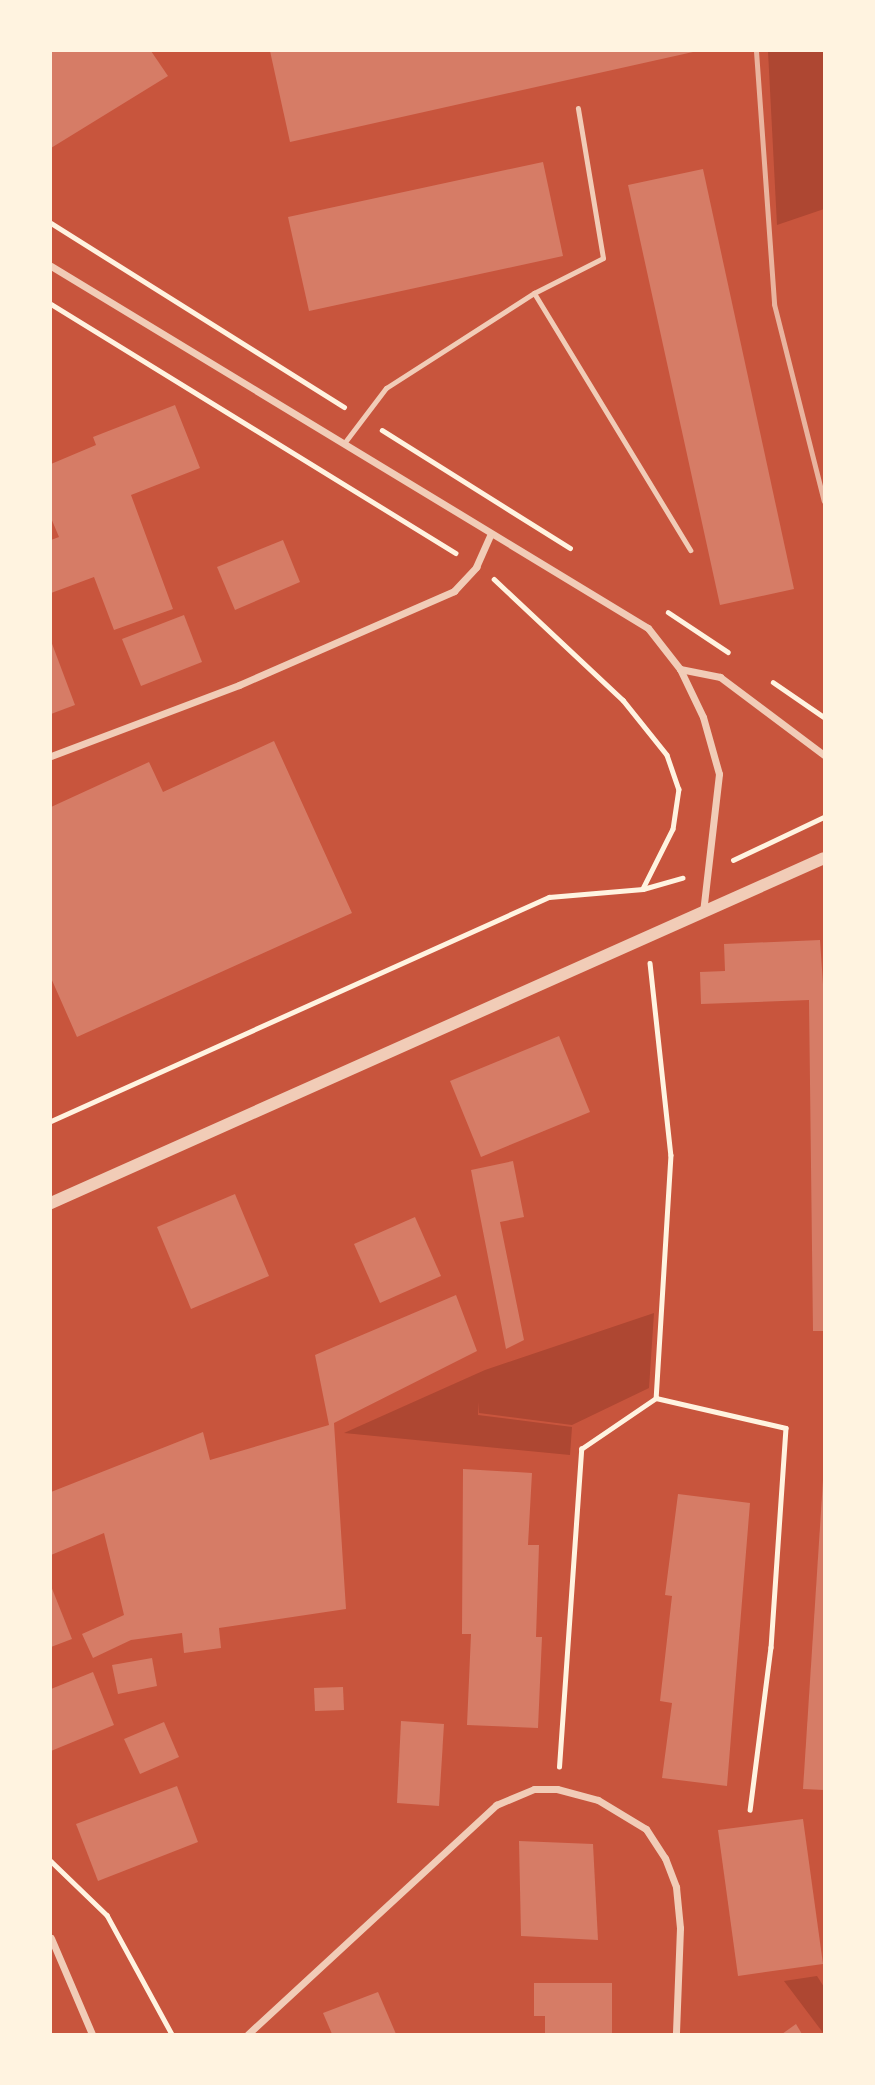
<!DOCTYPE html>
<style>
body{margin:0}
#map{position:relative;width:875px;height:2085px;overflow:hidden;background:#c8553d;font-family:"Asap Condensed",sans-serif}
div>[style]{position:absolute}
.green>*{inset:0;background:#ae4732}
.building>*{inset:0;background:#d67c66}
.path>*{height:4.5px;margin:-2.25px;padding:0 2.25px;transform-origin:2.25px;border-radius:2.25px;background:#fff3e0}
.service>*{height:5px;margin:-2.5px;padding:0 2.5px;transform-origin:2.5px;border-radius:2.5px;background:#f1ccb7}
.minor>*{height:7px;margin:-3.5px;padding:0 3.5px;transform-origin:3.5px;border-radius:3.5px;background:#f1ccb7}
.tertiary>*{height:12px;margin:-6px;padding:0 6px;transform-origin:6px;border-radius:6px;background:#f1ccb7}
.rail>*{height:5px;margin:-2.5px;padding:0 2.5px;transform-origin:2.5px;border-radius:2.5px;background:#e9b49f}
span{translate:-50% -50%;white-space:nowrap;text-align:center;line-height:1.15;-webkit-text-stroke:5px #fff3e0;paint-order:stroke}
.frame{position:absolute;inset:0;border:52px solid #fff3e0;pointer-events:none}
</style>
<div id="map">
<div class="green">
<i style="clip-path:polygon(768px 51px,824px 51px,824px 209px,777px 225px)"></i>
<i style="clip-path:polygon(654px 1313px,649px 1388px,572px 1425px,479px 1413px,479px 1402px,478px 1415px,572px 1427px,570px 1455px,344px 1433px,485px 1370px)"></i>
<i style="clip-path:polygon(817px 1976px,824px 1987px,824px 2034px,784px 1981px)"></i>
</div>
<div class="building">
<i style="clip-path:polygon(51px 51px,151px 51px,168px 76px,51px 148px)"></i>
<i style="clip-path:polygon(270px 51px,693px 51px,693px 52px,290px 142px)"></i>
<i style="clip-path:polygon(543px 162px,563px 256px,309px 311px,288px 217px)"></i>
<i style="clip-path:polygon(703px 169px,794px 589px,720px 605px,628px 185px)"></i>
<i style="clip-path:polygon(175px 405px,200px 468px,131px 495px,173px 609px,114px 630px,94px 577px,51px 593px,51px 540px,59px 537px,51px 518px,51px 464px,96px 445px,93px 437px)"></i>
<i style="clip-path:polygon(283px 540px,300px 582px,235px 610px,217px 567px)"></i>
<i style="clip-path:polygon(184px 615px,202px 662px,141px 686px,122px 639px)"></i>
<i style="clip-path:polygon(51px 641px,75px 705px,51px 714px)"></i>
<i style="clip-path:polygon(274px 741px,352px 913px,77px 1037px,51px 978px,51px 807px,149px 762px,163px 792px)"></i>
<i style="clip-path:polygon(820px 940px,824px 999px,824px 1331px,813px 1331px,809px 1000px,701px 1004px,700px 972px,725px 971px,724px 944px)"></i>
<i style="clip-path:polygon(559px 1036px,590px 1112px,481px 1157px,450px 1081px)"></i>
<i style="clip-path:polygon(513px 1161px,524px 1217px,500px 1222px,524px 1340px,506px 1349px,471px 1170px)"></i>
<i style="clip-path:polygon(235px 1194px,269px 1276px,191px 1309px,157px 1227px)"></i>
<i style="clip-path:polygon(415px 1217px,441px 1276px,380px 1303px,354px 1244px)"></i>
<i style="clip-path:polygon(456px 1295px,477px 1351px,334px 1423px,346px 1609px,219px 1628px,221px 1648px,184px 1653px,182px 1633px,131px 1640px,93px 1658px,82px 1634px,124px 1615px,104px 1533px,51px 1555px,51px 1492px,203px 1432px,210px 1460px,329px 1425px,315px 1355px)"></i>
<i style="clip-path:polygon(824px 1465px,824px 1790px,803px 1789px)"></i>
<i style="clip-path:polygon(463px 1469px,532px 1473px,528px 1545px,539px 1545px,536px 1637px,542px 1637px,538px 1728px,467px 1725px,471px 1634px,462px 1634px)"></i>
<i style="clip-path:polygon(678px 1494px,750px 1503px,727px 1786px,662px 1778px,672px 1703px,660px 1701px,672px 1596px,665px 1595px)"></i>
<i style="clip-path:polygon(51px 1586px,72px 1639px,51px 1647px)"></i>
<i style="clip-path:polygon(152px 1658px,157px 1686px,118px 1694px,112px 1665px)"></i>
<i style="clip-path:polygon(93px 1672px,114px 1725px,51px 1751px,51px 1689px)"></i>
<i style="clip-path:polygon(343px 1687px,344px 1710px,315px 1711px,314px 1688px)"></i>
<i style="clip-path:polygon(401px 1721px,444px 1724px,439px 1806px,397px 1803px)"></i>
<i style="clip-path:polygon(164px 1722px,179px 1757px,140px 1774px,124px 1739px)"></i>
<i style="clip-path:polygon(177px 1786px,198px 1842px,98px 1881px,76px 1824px)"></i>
<i style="clip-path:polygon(803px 1819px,823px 1964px,738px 1976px,718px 1830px)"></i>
<i style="clip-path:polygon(519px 1841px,593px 1844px,598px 1940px,521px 1936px)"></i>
<i style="clip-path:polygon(534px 1983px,612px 1983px,612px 2034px,545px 2034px,545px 2016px,534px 2016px)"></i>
<i style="clip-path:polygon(378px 1992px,396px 2034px,332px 2034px,323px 2013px)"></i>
<i style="clip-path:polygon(796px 2024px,802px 2034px,782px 2034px)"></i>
</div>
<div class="path">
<i style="left:51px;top:223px;width:346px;rotate:32.1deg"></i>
<i style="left:51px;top:304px;width:475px;rotate:31.6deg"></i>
<i style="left:382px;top:430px;width:222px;rotate:32.1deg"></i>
<i style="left:494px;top:579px;width:177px;rotate:43.2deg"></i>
<i style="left:623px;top:700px;width:70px;rotate:51.3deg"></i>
<i style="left:667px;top:755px;width:36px;rotate:71deg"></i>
<i style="left:679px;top:789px;width:40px;rotate:98.5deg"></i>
<i style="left:673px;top:829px;width:67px;rotate:116.6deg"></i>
<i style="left:668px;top:612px;width:72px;rotate:33.7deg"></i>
<i style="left:773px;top:682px;width:62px;rotate:34.5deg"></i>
<i style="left:733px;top:860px;width:101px;rotate:-25.3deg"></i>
<i style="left:650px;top:963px;width:193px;rotate:83.8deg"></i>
<i style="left:671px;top:1155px;width:243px;rotate:93.5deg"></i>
<i style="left:51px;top:1121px;width:546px;rotate:-24.22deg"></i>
<i style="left:549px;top:897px;width:94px;rotate:-4.9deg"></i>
<i style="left:643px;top:889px;width:41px;rotate:-15.8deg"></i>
<i style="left:559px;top:1767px;width:319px;rotate:-86deg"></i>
<i style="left:581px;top:1449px;width:91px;rotate:-34.2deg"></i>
<i style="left:656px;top:1398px;width:133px;rotate:13deg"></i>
<i style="left:786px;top:1428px;width:220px;rotate:93.9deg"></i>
<i style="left:771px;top:1647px;width:164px;rotate:97.3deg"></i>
<i style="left:51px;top:1861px;width:78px;rotate:44deg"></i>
<i style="left:107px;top:1915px;width:136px;rotate:61.4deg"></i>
</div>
<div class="service">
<i style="left:534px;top:293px;width:301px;rotate:58.7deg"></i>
<i style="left:345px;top:442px;width:68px;rotate:-52.8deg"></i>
<i style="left:386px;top:388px;width:176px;rotate:-32.7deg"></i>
<i style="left:534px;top:293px;width:77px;rotate:-26.9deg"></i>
<i style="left:603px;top:258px;width:152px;rotate:-99.5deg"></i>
</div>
<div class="minor">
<i style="left:51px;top:266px;width:698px;rotate:31.23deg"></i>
<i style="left:648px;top:628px;width:52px;rotate:52deg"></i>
<i style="left:680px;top:669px;width:53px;rotate:64.4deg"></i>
<i style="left:703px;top:717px;width:59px;rotate:74.3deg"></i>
<i style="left:719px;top:774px;width:139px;rotate:96.6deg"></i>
<i style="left:680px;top:669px;width:41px;rotate:11.3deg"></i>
<i style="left:720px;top:677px;width:130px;rotate:36.9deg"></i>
<i style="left:51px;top:756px;width:201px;rotate:-20.7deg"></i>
<i style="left:239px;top:685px;width:235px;rotate:-23.6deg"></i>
<i style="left:454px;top:591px;width:33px;rotate:-47deg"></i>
<i style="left:476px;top:567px;width:34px;rotate:-66deg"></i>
<i style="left:51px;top:1938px;width:104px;rotate:66.9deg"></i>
<i style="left:248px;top:2034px;width:338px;rotate:-42.7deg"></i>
<i style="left:496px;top:1805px;width:41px;rotate:-22.8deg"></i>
<i style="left:534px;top:1789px;width:23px"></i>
<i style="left:557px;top:1789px;width:42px;rotate:15deg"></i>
<i style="left:598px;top:1800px;width:56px;rotate:31.1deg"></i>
<i style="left:646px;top:1829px;width:35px;rotate:57deg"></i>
<i style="left:665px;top:1858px;width:31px;rotate:69deg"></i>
<i style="left:676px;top:1887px;width:41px;rotate:84.4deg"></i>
<i style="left:680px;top:1928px;width:106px;rotate:92.2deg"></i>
</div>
<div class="tertiary">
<i style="left:51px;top:1203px;width:846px;rotate:-24.05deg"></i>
</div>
<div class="rail">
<i style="left:756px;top:51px;width:254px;rotate:85.9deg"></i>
<i style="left:774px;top:304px;width:203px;rotate:75.8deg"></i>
</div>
<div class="frame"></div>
</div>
